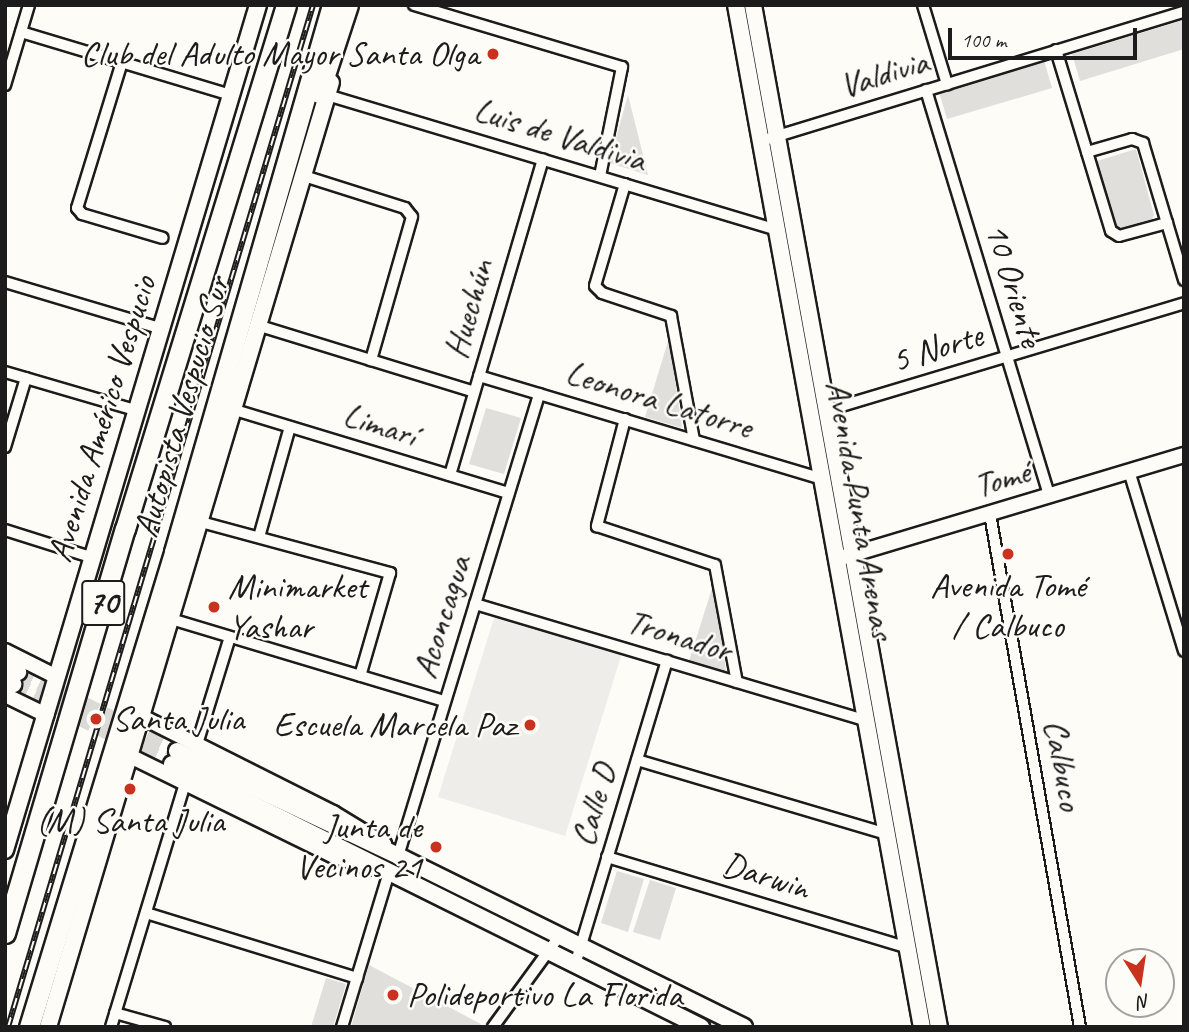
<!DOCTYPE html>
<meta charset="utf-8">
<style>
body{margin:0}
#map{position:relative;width:1189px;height:1032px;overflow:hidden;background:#fdfcf7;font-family:Caveat,sans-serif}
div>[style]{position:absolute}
.built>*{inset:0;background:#eeede9}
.green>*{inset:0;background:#e0dfdb}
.secondary-tunnel>*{height:16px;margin-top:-8px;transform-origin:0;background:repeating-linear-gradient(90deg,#dbdad6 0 16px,transparent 0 24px)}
.roads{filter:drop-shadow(2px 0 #1c1c1c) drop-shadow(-2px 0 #1c1c1c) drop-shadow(0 2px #1c1c1c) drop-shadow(0 -2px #1c1c1c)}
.minor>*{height:10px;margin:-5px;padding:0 5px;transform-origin:5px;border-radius:5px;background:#fdfcf7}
.tertiary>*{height:14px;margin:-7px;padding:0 7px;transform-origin:7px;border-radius:7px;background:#fdfcf7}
.secondary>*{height:16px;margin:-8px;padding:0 8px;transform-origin:8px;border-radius:8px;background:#fdfcf7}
.motorway>*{height:19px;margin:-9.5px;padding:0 9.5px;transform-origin:9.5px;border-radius:9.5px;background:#fdfcf7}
.rail>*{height:6px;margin-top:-3px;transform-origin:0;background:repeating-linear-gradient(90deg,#fdfcf7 0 10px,#1c1c1c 0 20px);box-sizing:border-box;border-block:2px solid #1c1c1c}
.dots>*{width:19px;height:19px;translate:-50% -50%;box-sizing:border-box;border:4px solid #fdfcf7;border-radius:50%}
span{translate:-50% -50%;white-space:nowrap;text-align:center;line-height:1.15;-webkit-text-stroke:5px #fdfcf7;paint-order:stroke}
.shield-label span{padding:2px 5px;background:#fdfcf7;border:2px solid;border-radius:5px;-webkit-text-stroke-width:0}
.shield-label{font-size:33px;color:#1c1c1c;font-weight:700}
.poi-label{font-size:35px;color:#1c1c1c}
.right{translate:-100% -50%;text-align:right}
.left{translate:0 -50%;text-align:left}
.street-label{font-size:35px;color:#1c1c1c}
.frame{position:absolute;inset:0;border:7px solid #1c1c1c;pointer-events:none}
.north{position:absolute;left:1105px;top:948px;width:70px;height:70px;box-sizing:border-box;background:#fdfcf7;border:2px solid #a3a29f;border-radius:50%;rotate:168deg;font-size:19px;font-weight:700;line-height:28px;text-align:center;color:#1c1c1c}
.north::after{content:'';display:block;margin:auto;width:24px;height:32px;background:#c8321e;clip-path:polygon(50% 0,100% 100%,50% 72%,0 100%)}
.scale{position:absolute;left:948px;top:28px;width:189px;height:32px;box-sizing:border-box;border:4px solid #1c1c1c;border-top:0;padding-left:9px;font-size:21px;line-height:24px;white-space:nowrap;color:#1c1c1c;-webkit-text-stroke:5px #fdfcf7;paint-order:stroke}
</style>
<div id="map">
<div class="built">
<i style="clip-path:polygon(495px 615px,622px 653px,565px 836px,438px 797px)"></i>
</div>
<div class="green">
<i style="clip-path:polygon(1184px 20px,1184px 49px,1080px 81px,1072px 54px)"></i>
<i style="clip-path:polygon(1044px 60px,1052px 88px,947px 119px,939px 92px)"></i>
<i style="clip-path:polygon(628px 95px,648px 175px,609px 163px)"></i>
<i style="clip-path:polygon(1136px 149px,1154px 215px,1152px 219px,1121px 228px,1116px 226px,1097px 161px)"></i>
<i style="clip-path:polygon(669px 338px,682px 428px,645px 417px)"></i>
<i style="clip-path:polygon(486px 408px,521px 418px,504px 474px,469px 464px)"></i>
<i style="clip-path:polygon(714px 582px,726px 672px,689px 661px)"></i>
<i style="clip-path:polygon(404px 867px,548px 938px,548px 941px,402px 871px)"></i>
<i style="clip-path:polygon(617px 871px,644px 879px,628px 932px,601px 923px)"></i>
<i style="clip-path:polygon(650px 880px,676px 888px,660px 940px,633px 932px)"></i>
<i style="clip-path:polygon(588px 959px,727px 1027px,713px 1027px,588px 964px)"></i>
<i style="clip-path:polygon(369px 965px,481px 1024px,479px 1027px,351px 1027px)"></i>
<i style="clip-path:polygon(326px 978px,346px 984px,333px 1027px,311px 1027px)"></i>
</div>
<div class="secondary-tunnel">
<i style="left:18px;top:672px;width:178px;rotate:26.4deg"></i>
<i style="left:13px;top:684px;width:178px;rotate:26.7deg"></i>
</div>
<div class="roads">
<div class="minor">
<i style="left:414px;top:5px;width:217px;rotate:16.6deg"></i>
<i style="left:622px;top:67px;width:111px;rotate:101.4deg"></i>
<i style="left:923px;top:5px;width:83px;rotate:73.1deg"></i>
<i style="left:21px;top:32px;width:219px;rotate:16.7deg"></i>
<i style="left:1056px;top:50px;width:189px;rotate:73.1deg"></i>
<i style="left:1111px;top:231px;width:9px;rotate:32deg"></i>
<i style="left:1119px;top:236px;width:50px;rotate:-15.2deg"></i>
<i style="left:122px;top:62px;width:153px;rotate:107.1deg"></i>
<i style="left:77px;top:208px;width:8px;rotate:50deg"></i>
<i style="left:82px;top:214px;width:84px;rotate:16.5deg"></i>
<i style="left:5px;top:85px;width:84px;rotate:-73.3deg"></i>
<i style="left:926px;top:90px;width:424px;rotate:73.1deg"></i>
<i style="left:327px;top:95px;width:470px;rotate:16.7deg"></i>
<i style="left:761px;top:141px;width:442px;rotate:-17deg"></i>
<i style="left:1087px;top:152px;width:47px;rotate:-16.1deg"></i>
<i style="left:1132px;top:139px;width:12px;rotate:20deg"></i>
<i style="left:1143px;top:143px;width:143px;rotate:73.3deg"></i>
<i style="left:304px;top:176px;width:106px;rotate:17.6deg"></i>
<i style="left:405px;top:208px;width:11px;rotate:52deg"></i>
<i style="left:412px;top:217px;width:149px;rotate:106deg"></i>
<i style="left:625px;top:184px;width:106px;rotate:106.4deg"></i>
<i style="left:595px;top:286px;width:10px;rotate:45deg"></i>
<i style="left:602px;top:293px;width:73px;rotate:18.4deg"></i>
<i style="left:671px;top:316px;width:126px;rotate:79.5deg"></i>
<i style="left:5px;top:282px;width:165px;rotate:16.6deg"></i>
<i style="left:260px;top:326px;width:224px;rotate:17.1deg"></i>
<i style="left:5px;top:372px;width:139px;rotate:16.3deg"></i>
<i style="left:479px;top:376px;width:359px;rotate:16.7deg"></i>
<i style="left:235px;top:410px;width:286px;rotate:16.9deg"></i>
<i style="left:828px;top:410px;width:372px;rotate:-16.7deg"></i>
<i style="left:625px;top:419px;width:111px;rotate:104.7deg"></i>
<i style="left:597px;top:526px;width:124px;rotate:18.3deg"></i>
<i style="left:715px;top:565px;width:119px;rotate:79.4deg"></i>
<i style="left:5px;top:447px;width:72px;rotate:-73.1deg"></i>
<i style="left:1129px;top:471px;width:188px;rotate:73deg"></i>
<i style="left:450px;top:475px;width:329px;rotate:-73.6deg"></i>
<i style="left:990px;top:514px;width:521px;rotate:80.05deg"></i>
<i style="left:201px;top:522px;width:196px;rotate:15.1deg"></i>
<i style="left:390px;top:573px;width:107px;rotate:106.2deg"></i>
<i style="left:5px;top:530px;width:93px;rotate:17.5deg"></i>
<i style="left:259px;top:537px;width:114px;rotate:-74.3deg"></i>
<i style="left:475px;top:604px;width:409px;rotate:16.6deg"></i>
<i style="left:171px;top:619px;width:286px;rotate:16.7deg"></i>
<i style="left:197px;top:744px;width:112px;rotate:-72.9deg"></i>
<i style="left:637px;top:760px;width:261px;rotate:16.5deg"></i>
<i style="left:398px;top:856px;width:483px;rotate:-73deg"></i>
<i style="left:607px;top:857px;width:314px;rotate:16.8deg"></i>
<i style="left:146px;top:913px;width:221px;rotate:17.1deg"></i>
<i style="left:575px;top:965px;width:318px;rotate:-73.2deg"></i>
<i style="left:115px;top:1013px;width:52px;rotate:15.6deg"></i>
<i style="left:111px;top:1027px;width:255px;rotate:-73.1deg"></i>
<i style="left:342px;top:1027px;width:162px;rotate:-73.1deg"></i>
<i style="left:493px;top:1027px;width:114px;rotate:-53.9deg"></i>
</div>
<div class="tertiary">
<i style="left:837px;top:559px;width:362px;rotate:-16.7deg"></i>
<i style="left:5px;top:651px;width:58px;rotate:26.6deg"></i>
<i style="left:5px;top:695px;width:46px;rotate:26deg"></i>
<i style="left:142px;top:717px;width:214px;rotate:26.7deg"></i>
<i style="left:333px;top:813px;width:60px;rotate:31.3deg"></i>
<i style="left:130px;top:756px;width:225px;rotate:26.1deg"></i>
<i style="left:332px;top:855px;width:40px;rotate:18.9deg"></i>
</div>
<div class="secondary">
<i style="left:736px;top:5px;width:1039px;rotate:79.69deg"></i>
<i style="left:753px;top:5px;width:1039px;rotate:79.69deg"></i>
<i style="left:5px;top:665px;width:15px;rotate:28deg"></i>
<i style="left:5px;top:681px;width:9px;rotate:21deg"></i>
<i style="left:177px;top:751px;width:245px;rotate:25.4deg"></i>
<i style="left:398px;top:856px;width:386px;rotate:26.3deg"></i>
<i style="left:172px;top:764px;width:591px;rotate:26.43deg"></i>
<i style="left:5px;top:850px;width:882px;rotate:-73.33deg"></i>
<i style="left:48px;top:1027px;width:986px;rotate:-73.33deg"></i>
</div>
<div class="motorway">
<i style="left:319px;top:93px;width:93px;rotate:-71.8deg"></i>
<i style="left:5px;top:933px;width:421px;rotate:-73.5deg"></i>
<i style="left:125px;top:529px;width:548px;rotate:-72.92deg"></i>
<i style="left:29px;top:1027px;width:497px;rotate:-73deg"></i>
<i style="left:174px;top:552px;width:569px;rotate:-73.89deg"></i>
</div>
</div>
<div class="rail">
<i style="left:8px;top:1027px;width:1067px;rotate:-73.38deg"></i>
</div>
<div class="dots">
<i style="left:493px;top:54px;background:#c8321e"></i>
<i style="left:1008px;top:554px;background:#c8321e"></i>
<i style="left:214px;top:607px;background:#c8321e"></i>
<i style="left:96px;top:719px;background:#c8321e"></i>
<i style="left:530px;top:725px;background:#c8321e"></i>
<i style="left:130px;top:789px;background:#c8321e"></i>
<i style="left:436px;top:847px;background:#c8321e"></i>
<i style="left:393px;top:995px;background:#c8321e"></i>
</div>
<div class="shield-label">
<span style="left:103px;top:603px">70</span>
</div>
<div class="poi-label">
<span class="right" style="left:479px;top:54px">Club del Adulto Mayor Santa Olga</span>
<span style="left:1008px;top:606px">Avenida Tomé<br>/ Calbuco</span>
<span class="left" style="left:228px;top:607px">Minimarket<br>Yashar</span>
<span class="left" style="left:112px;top:719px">Santa Julia</span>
<span class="right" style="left:516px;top:725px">Escuela Marcela Paz</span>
<span style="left:130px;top:821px">(M) Santa Julia</span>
<span class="right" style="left:422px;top:847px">Junta de<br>Vecinos 21</span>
<span class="left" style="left:407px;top:995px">Polideportivo La Florida</span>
</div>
<div class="street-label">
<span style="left:884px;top:74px;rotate:-17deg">Valdivia</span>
<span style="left:560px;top:135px;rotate:17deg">Luis de Valdivia</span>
<span style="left:1014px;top:285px;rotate:73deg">10 Oriente</span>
<span style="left:469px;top:309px;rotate:-74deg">Huechún</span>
<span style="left:937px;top:348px;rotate:-17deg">5 Norte</span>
<span style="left:659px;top:400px;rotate:17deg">Leonora Latorre</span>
<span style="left:182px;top:407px;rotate:-74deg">Autopista Vespucio Sur</span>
<span style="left:102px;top:419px;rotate:-73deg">Avenida Américo Vespucio</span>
<span style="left:380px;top:425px;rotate:17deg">Limarí</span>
<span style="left:1002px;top:479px;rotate:-17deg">Tomé</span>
<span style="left:860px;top:510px;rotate:80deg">Avenida Punta Arenas</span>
<span style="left:442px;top:617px;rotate:-73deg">Aconcagua</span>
<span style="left:679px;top:636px;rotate:17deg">Tronador</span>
<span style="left:1063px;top:765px;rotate:80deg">Calbuco</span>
<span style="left:594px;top:805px;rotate:-73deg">Calle D</span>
<span style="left:766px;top:876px;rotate:17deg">Darwin</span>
</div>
<div class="frame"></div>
<div class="north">N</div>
<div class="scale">100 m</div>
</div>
